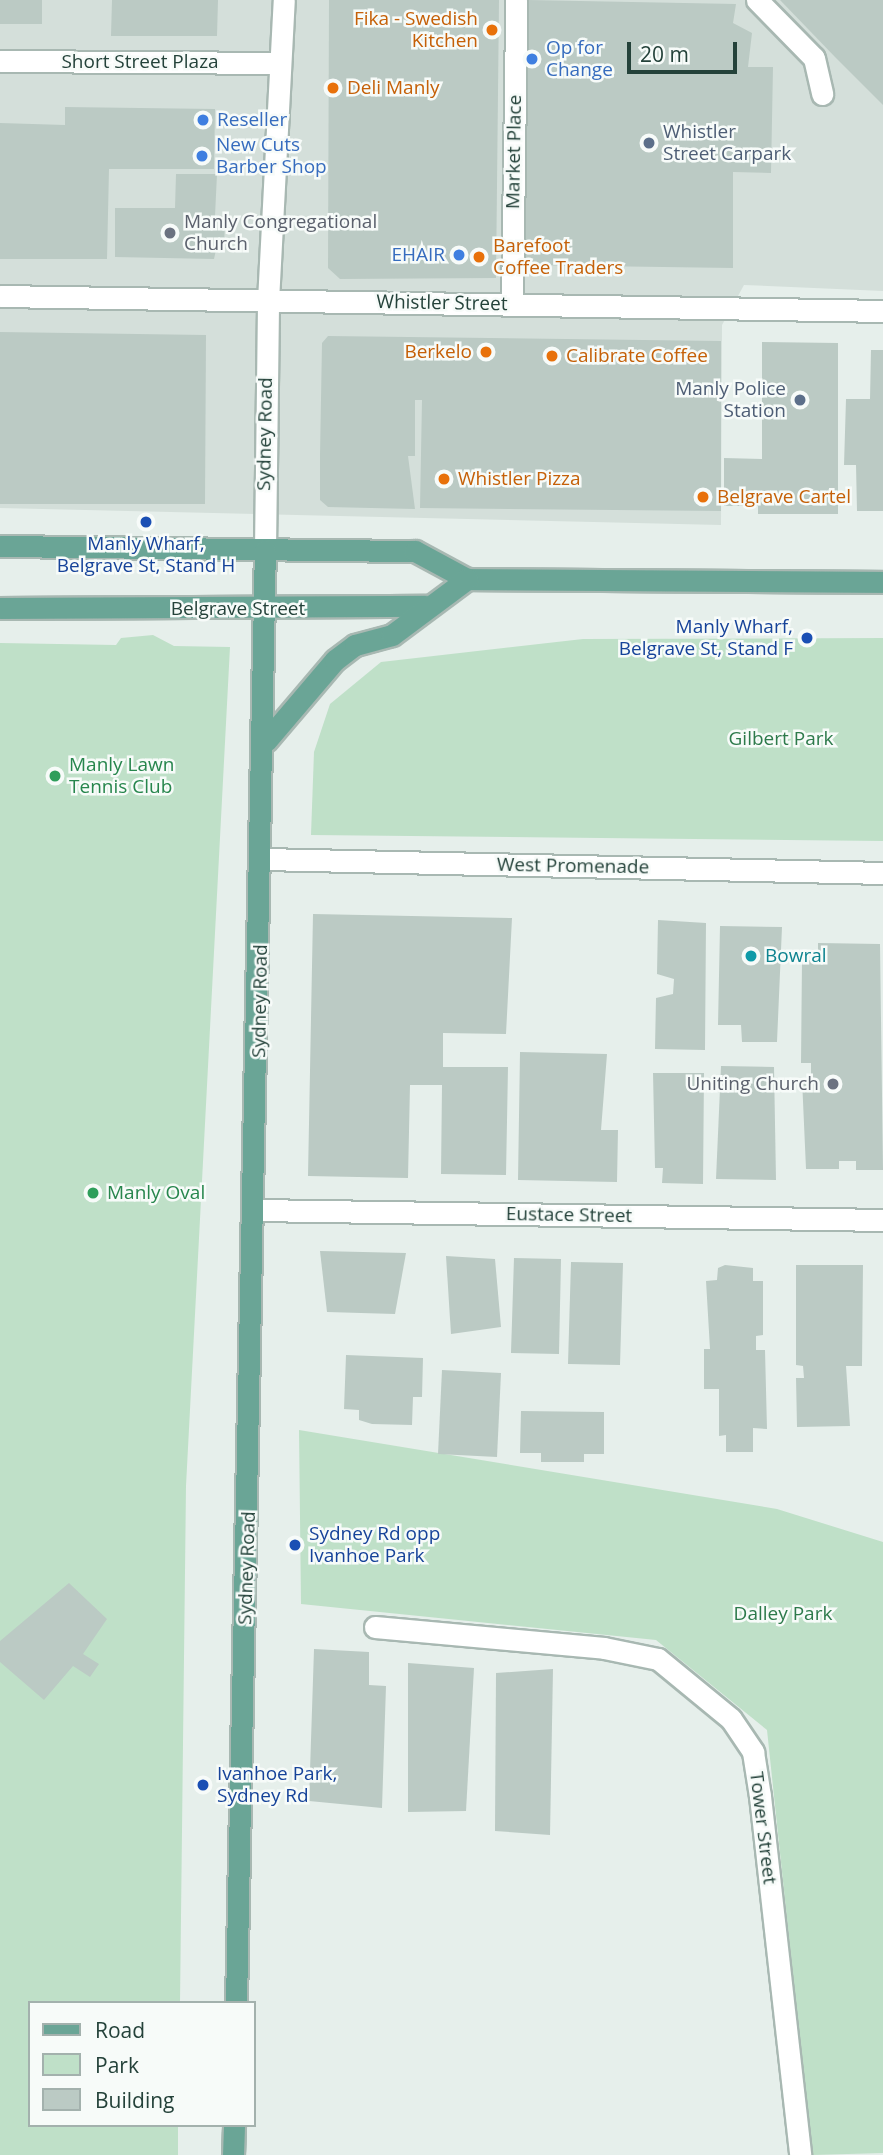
<!DOCTYPE html>
<style>
body{margin:0}
#map{position:relative;width:883px;height:2155px;overflow:hidden;background:#e6efeb;font-family:"Open Sans",sans-serif}
div>[style]{position:absolute}
.built>*{inset:0;background:#d4dfda}
.green>*{inset:0;background:#bfe0c8}
.building>*{inset:0;background:#bbcac4}
.roads{filter:drop-shadow(2px 0 #a8b8b2) drop-shadow(-2px 0 #a8b8b2) drop-shadow(0 2px #a8b8b2) drop-shadow(0 -2px #a8b8b2)}
.minor>*{height:21px;margin:-10.5px;padding:0 10.5px;transform-origin:10.5px;border-radius:10.5px;background:#fff}
.major>*{height:21px;margin:-10.5px;padding:0 10.5px;transform-origin:10.5px;border-radius:10.5px;background:#6aa596}
.dots>*{width:19px;height:19px;translate:-50% -50%;box-sizing:border-box;border:4px solid #f7fbf9;border-radius:50%}
span{translate:-50% -50%;white-space:nowrap;text-align:center;line-height:1.15;-webkit-text-stroke:5px #f7fbf9;paint-order:stroke}
.food-label{font-size:19px;color:#c56008}
.right{translate:-100% -50%;text-align:right}
.left{translate:0 -50%;text-align:left}
.shop-label{font-size:19px;color:#366cbe}
.street-label{font-size:19px;color:#24423a}
.service-label{font-size:19px;color:#4e5e75}
.worship-label{font-size:19px;color:#5b616d}
.transit-label{font-size:19px;color:#164399}
.park-label{font-size:19px;color:#2d7a4b}
.leisure-label{font-size:19px;color:#27864d}
.culture-label{font-size:19px;color:#0d838f}
.legend{position:absolute;left:28px;top:2001px;width:228px;height:126px;box-sizing:border-box;background:#f7fbf9;border:2px solid #a3b1ad;margin:0;padding:9px 12px;list-style:none;font-size:21px;color:#24423a}
.legend li{display:flex;align-items:center;gap:14px;height:35px}
.legend b{width:35px;border:2px solid #a3b1ad}
.scale{position:absolute;left:627px;top:42px;width:110px;height:32px;box-sizing:border-box;border:4px solid #24423a;border-top:0;padding-left:9px;font-size:21px;line-height:24px;white-space:nowrap;color:#24423a;-webkit-text-stroke:5px #f7fbf9;paint-order:stroke}
</style>
<div id="map">
<div class="built">
<i style="clip-path:polygon(0 0,883px 0,883px 291px,744px 285px,722px 325px,721px 525px,0 508px)"></i>
</div>
<div class="green">
<i style="clip-path:polygon(153px 635px,174px 646px,230px 647px,186px 1486px,180px 2003px,30px 2003px,30px 2125px,178px 2125px,178px 2155px,0 2155px,0 643px,116px 645px,121px 638px)"></i>
<i style="clip-path:polygon(883px 638px,883px 841px,311px 835px,314px 752px,330px 704px,381px 662px,583px 639px)"></i>
<i style="clip-path:polygon(299px 1430px,777px 1509px,883px 1542px,883px 2153px,812px 2155px,767px 1730px,656px 1640px,301px 1604px)"></i>
</div>
<div class="building">
<i style="clip-path:polygon(0 0,42px 0,42px 24px,0 24px)"></i>
<i style="clip-path:polygon(112px 0,218px 0,217px 36px,111px 36px)"></i>
<i style="clip-path:polygon(329px 0,499px 0,496px 278px,340px 279px,328px 268px)"></i>
<i style="clip-path:polygon(528px 0,736px 4px,733px 23px,752px 33px,748px 67px,773px 67px,771px 173px,733px 172px,733px 268px,524px 265px)"></i>
<i style="clip-path:polygon(780px 0,883px 0,883px 105px,836px 58px)"></i>
<i style="clip-path:polygon(65px 107px,215px 109px,214px 169px,109px 169px,107px 259px,0 259px,0 123px,65px 125px)"></i>
<i style="clip-path:polygon(176px 174px,217px 174px,215px 216px,225px 216px,224px 251px,216px 250px,214px 259px,115px 257px,115px 208px,175px 208px)"></i>
<i style="clip-path:polygon(0 332px,206px 335px,205px 504px,0 504px)"></i>
<i style="clip-path:polygon(328px 336px,721px 341px,721px 511px,420px 508px,422px 400px,415px 400px,415px 456px,408px 456px,415px 509px,328px 507px,320px 500px,320px 455px,322px 343px)"></i>
<i style="clip-path:polygon(762px 342px,838px 343px,838px 514px,758px 514px,758px 506px,724px 506px,724px 458px,762px 459px)"></i>
<i style="clip-path:polygon(871px 350px,883px 350px,883px 511px,857px 511px,856px 465px,844px 465px,846px 399px,870px 399px)"></i>
<i style="clip-path:polygon(313px 914px,512px 918px,506px 1034px,443px 1033px,443px 1067px,508px 1067px,506px 1175px,441px 1174px,442px 1085px,410px 1085px,408px 1178px,308px 1176px)"></i>
<i style="clip-path:polygon(658px 920px,706px 923px,705px 1050px,655px 1049px,656px 998px,673px 994px,674px 979px,657px 974px)"></i>
<i style="clip-path:polygon(720px 926px,782px 927px,777px 1042px,742px 1042px,741px 1025px,718px 1025px)"></i>
<i style="clip-path:polygon(818px 943px,880px 944px,883px 1170px,856px 1170px,856px 1161px,839px 1161px,839px 1169px,806px 1169px,802px 1079px,811px 1079px,811px 1063px,801px 1063px,802px 960px,818px 960px)"></i>
<i style="clip-path:polygon(520px 1052px,607px 1054px,601px 1130px,618px 1130px,617px 1182px,518px 1180px)"></i>
<i style="clip-path:polygon(721px 1066px,774px 1067px,776px 1180px,716px 1179px)"></i>
<i style="clip-path:polygon(653px 1073px,704px 1073px,703px 1184px,662px 1183px,663px 1168px,655px 1168px)"></i>
<i style="clip-path:polygon(320px 1251px,406px 1253px,395px 1314px,327px 1312px)"></i>
<i style="clip-path:polygon(446px 1256px,495px 1259px,501px 1327px,451px 1334px)"></i>
<i style="clip-path:polygon(514px 1258px,561px 1259px,559px 1354px,511px 1353px)"></i>
<i style="clip-path:polygon(571px 1262px,623px 1263px,620px 1365px,568px 1364px)"></i>
<i style="clip-path:polygon(725px 1265px,753px 1268px,753px 1281px,763px 1281px,763px 1335px,756px 1336px,756px 1350px,765px 1350px,767px 1429px,753px 1428px,753px 1452px,726px 1452px,726px 1435px,719px 1436px,719px 1389px,704px 1389px,704px 1349px,710px 1349px,706px 1281px,717px 1280px,718px 1268px)"></i>
<i style="clip-path:polygon(796px 1265px,863px 1265px,862px 1366px,846px 1366px,850px 1426px,797px 1427px,796px 1378px,804px 1378px,803px 1366px,796px 1365px)"></i>
<i style="clip-path:polygon(346px 1355px,423px 1358px,422px 1397px,413px 1397px,412px 1425px,372px 1424px,359px 1420px,359px 1410px,344px 1409px)"></i>
<i style="clip-path:polygon(442px 1370px,501px 1373px,497px 1457px,438px 1454px)"></i>
<i style="clip-path:polygon(521px 1411px,604px 1412px,604px 1454px,584px 1454px,584px 1462px,541px 1462px,541px 1453px,520px 1453px)"></i>
<i style="clip-path:polygon(69px 1583px,107px 1619px,83px 1654px,99px 1664px,90px 1677px,73px 1666px,44px 1700px,0 1662px,0 1641px)"></i>
<i style="clip-path:polygon(314px 1649px,369px 1652px,369px 1685px,386px 1686px,382px 1808px,309px 1801px)"></i>
<i style="clip-path:polygon(408px 1663px,474px 1668px,466px 1811px,408px 1812px)"></i>
<i style="clip-path:polygon(553px 1669px,550px 1835px,495px 1831px,496px 1673px)"></i>
</div>
<div class="roads">
<div class="minor">
<i style="left:757px;top:0;width:81px;rotate:45.5deg"></i>
<i style="left:814px;top:58px;width:37px;rotate:77deg"></i>
<i style="left:0;top:61px;width:280px;rotate:0.4deg"></i>
<i style="left:0;top:296px;width:883px;rotate:0.97deg"></i>
<i style="left:512px;top:304px;width:304px;rotate:-89.2deg"></i>
<i style="left:265px;top:550px;width:249px;rotate:-89.3deg"></i>
<i style="left:268px;top:301px;width:301px;rotate:-87deg"></i>
<i style="left:263px;top:859px;width:620px;rotate:1.29deg"></i>
<i style="left:256px;top:1210px;width:627px;rotate:0.91deg"></i>
<i style="left:375px;top:1627px;width:230px;rotate:5.2deg"></i>
<i style="left:604px;top:1648px;width:55px;rotate:11.5deg"></i>
<i style="left:658px;top:1659px;width:94px;rotate:39.4deg"></i>
<i style="left:731px;top:1719px;width:40px;rotate:56deg"></i>
<i style="left:753px;top:1752px;width:45px;rotate:81deg"></i>
<i style="left:760px;top:1796px;width:361px;rotate:83.6deg"></i>
</div>
<div class="major">
<i style="left:0;top:546px;width:415px;rotate:0.7deg"></i>
<i style="left:415px;top:551px;width:59px;rotate:28.3deg"></i>
<i style="left:467px;top:579px;width:416px;rotate:0.4deg"></i>
<i style="left:0;top:608px;width:425px;rotate:-0.3deg"></i>
<i style="left:266px;top:741px;width:106px;rotate:-49.6deg"></i>
<i style="left:335px;top:660px;width:25px;rotate:-37deg"></i>
<i style="left:355px;top:645px;width:38px;rotate:-15deg"></i>
<i style="left:392px;top:635px;width:94px;rotate:-36.7deg"></i>
<i style="left:236px;top:2003px;width:1453px;rotate:-88.86deg"></i>
<i style="left:233px;top:2155px;width:30px;rotate:-88deg"></i>
</div>
</div>
<div class="dots">
<i style="left:492px;top:30px;background:#e8710a"></i>
<i style="left:532px;top:59px;background:#3f7fe0"></i>
<i style="left:333px;top:88px;background:#e8710a"></i>
<i style="left:203px;top:120px;background:#3f7fe0"></i>
<i style="left:649px;top:143px;background:#5c6f8a"></i>
<i style="left:202px;top:156px;background:#3f7fe0"></i>
<i style="left:170px;top:233px;background:#6b7280"></i>
<i style="left:459px;top:255px;background:#3f7fe0"></i>
<i style="left:479px;top:257px;background:#e8710a"></i>
<i style="left:486px;top:352px;background:#e8710a"></i>
<i style="left:552px;top:356px;background:#e8710a"></i>
<i style="left:800px;top:400px;background:#5c6f8a"></i>
<i style="left:444px;top:479px;background:#e8710a"></i>
<i style="left:703px;top:497px;background:#e8710a"></i>
<i style="left:146px;top:522px;background:#1a4fb4"></i>
<i style="left:807px;top:638px;background:#1a4fb4"></i>
<i style="left:55px;top:776px;background:#2e9e5b"></i>
<i style="left:751px;top:956px;background:#0f9aa8"></i>
<i style="left:833px;top:1084px;background:#6b7280"></i>
<i style="left:93px;top:1193px;background:#2e9e5b"></i>
<i style="left:295px;top:1545px;background:#1a4fb4"></i>
<i style="left:203px;top:1785px;background:#1a4fb4"></i>
</div>
<div class="food-label">
<span class="right" style="left:478px;top:30px">Fika - Swedish<br>Kitchen</span>
<span class="left" style="left:347px;top:88px">Deli Manly</span>
<span class="left" style="left:493px;top:257px">Barefoot<br>Coffee Traders</span>
<span class="right" style="left:472px;top:352px">Berkelo</span>
<span class="left" style="left:566px;top:356px">Calibrate Coffee</span>
<span class="left" style="left:458px;top:479px">Whistler Pizza</span>
<span class="left" style="left:717px;top:497px">Belgrave Cartel</span>
</div>
<div class="shop-label">
<span class="left" style="left:546px;top:59px">Op for<br>Change</span>
<span class="left" style="left:217px;top:120px">Reseller</span>
<span class="left" style="left:216px;top:156px">New Cuts<br>Barber Shop</span>
<span class="right" style="left:445px;top:255px">EHAIR</span>
</div>
<div class="street-label">
<span style="left:140px;top:62px">Short Street Plaza</span>
<span style="left:514px;top:152px;rotate:-89deg">Market Place</span>
<span style="left:442px;top:303px;rotate:1deg">Whistler Street</span>
<span style="left:265px;top:434px;rotate:-89deg">Sydney Road</span>
<span style="left:238px;top:609px">Belgrave Street</span>
<span style="left:573px;top:866px;rotate:1deg">West Promenade</span>
<span style="left:260px;top:1001px;rotate:-89deg">Sydney Road</span>
<span style="left:569px;top:1215px;rotate:1deg">Eustace Street</span>
<span style="left:247px;top:1568px;rotate:-88deg">Sydney Road</span>
<span style="left:763px;top:1828px;rotate:83deg">Tower Street</span>
</div>
<div class="service-label">
<span class="left" style="left:663px;top:143px">Whistler<br>Street Carpark</span>
<span class="right" style="left:786px;top:400px">Manly Police<br>Station</span>
</div>
<div class="worship-label">
<span class="left" style="left:184px;top:233px">Manly Congregational<br>Church</span>
<span class="right" style="left:819px;top:1084px">Uniting Church</span>
</div>
<div class="transit-label">
<span style="left:146px;top:555px">Manly Wharf,<br>Belgrave St, Stand H</span>
<span class="right" style="left:793px;top:638px">Manly Wharf,<br>Belgrave St, Stand F</span>
<span class="left" style="left:309px;top:1545px">Sydney Rd opp<br>Ivanhoe Park</span>
<span class="left" style="left:217px;top:1785px">Ivanhoe Park,<br>Sydney Rd</span>
</div>
<div class="park-label">
<span style="left:781px;top:739px">Gilbert Park</span>
<span style="left:783px;top:1614px">Dalley Park</span>
</div>
<div class="leisure-label">
<span class="left" style="left:69px;top:776px">Manly Lawn<br>Tennis Club</span>
<span class="left" style="left:107px;top:1193px">Manly Oval</span>
</div>
<div class="culture-label">
<span class="left" style="left:765px;top:956px">Bowral</span>
</div>
<ul class="legend">
<li><b style="height:9px;background:#6aa596"></b>Road</li>
<li><b style="height:19px;background:#bfe0c8"></b>Park</li>
<li><b style="height:19px;background:#bbcac4"></b>Building</li>
</ul>
<div class="scale">20 m</div>
</div>
